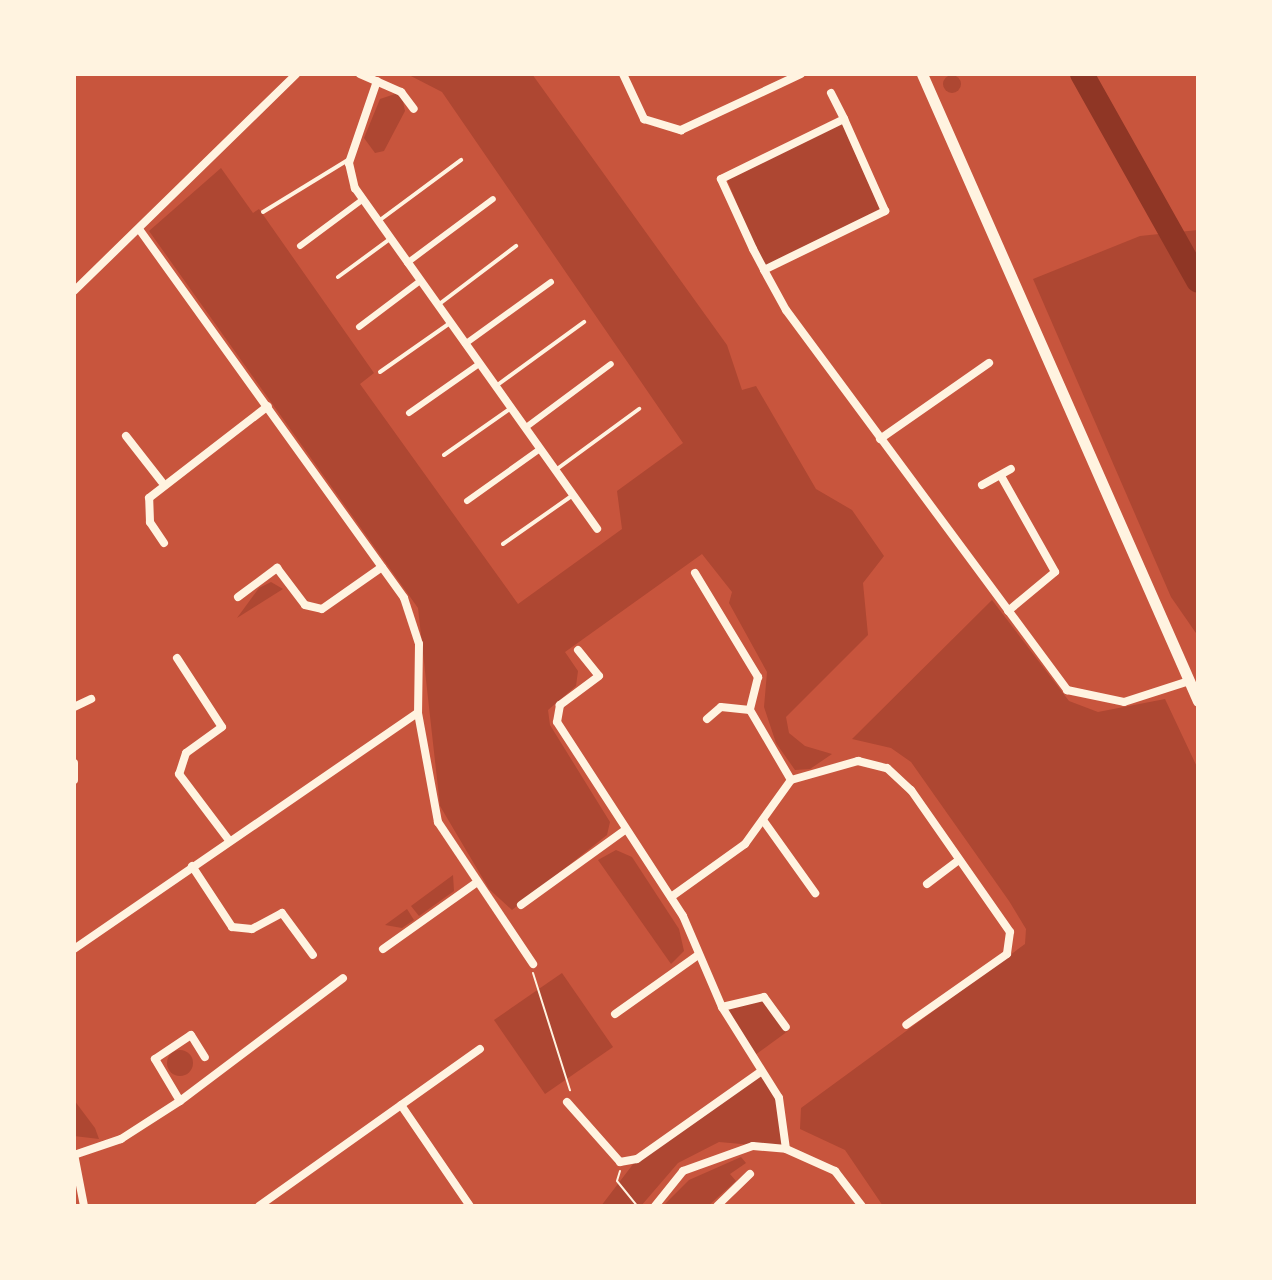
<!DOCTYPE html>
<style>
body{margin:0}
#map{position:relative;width:1272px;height:1280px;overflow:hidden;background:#c8553d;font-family:"PT Sans",sans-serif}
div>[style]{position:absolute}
.green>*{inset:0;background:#ae4732}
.round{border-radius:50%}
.river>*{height:24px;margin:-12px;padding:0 12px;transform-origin:12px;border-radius:12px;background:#8f3625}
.path>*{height:2px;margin:-1px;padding:0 1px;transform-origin:1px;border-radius:1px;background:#fff3e0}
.service>*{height:4px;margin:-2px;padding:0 2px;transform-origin:2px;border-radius:2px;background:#fff3e0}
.pedestrian>*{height:6px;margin:-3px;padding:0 3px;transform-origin:3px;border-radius:3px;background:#fff3e0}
.minor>*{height:8px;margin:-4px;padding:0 4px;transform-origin:4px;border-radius:4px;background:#fff3e0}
.secondary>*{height:11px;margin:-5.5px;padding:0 5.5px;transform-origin:5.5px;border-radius:5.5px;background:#fff3e0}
span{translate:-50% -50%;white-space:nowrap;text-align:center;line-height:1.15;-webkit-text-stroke:6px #fff3e0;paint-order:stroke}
.frame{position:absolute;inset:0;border:76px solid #fff3e0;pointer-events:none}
</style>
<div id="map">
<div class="green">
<i style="clip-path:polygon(407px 74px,532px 74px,727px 345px,742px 390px,756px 386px,816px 489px,852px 510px,884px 556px,863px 583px,868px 635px,786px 717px,789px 733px,805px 746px,832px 754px,810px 769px,795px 770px,776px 743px,764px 707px,767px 672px,729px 603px,732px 592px,702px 554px,565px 652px,578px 671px,576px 686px,548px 710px,550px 725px,610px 822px,607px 835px,512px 910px,489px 889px,440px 806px,418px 608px,149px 231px,221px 168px,253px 213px,259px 209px,374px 373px,360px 384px,518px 604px,622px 529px,617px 491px,683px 443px,442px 92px)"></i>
<i class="round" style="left:943px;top:75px;width:18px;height:18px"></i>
<i style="clip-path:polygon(401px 92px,405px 111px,384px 151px,375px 153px,364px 138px,380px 99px)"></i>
<i style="clip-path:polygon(841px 122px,881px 211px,764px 270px,726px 177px)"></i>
<i style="clip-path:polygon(1198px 230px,1198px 636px,1171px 597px,1033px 279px,1140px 236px)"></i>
<i style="clip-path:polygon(271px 582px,283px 589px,237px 618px,259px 588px)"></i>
<i style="clip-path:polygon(992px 600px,1069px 701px,1098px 712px,1165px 699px,1198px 769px,1198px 1206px,883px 1206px,845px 1150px,800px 1129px,801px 1108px,1025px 944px,1026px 929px,1009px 901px,911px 762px,891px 748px,852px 739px)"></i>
<i style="clip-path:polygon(616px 850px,632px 857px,679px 929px,684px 951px,671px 964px,598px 860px)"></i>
<i style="clip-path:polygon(453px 875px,454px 891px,419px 916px,411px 906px)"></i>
<i style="clip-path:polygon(407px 909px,414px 920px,402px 928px,385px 925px)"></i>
<i style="clip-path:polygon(562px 973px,613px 1047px,545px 1094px,494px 1020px)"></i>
<i style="clip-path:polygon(764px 998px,788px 1031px,751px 1058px,722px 1007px)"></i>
<i class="round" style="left:167px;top:1050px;width:26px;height:26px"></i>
<i style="clip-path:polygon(759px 1073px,779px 1098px,786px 1148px,719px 1142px,678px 1163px,641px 1206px,601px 1206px,637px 1159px)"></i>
<i style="clip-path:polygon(74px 1100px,95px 1128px,99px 1139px,74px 1136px)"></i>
<i style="clip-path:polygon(741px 1157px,746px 1163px,730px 1174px,736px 1181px,708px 1206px,663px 1206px,689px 1180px)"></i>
</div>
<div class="river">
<i style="left:1082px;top:74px;width:237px;rotate:60.7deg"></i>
</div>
<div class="path">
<i style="left:533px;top:973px;width:123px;rotate:72.5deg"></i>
<i style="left:620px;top:1171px;width:10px;rotate:107deg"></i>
<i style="left:617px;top:1181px;width:32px;rotate:51deg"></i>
</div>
<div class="service">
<i style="left:263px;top:212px;width:100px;rotate:-31.5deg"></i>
<i style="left:380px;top:220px;width:101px;rotate:-36.5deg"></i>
<i style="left:338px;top:277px;width:64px;rotate:-36.2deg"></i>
<i style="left:438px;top:305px;width:98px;rotate:-37.1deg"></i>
<i style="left:380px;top:372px;width:85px;rotate:-35deg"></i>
<i style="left:496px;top:386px;width:109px;rotate:-36deg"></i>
<i style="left:444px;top:455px;width:82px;rotate:-35deg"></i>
<i style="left:557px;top:469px;width:102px;rotate:-36.2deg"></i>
<i style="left:503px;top:544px;width:85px;rotate:-35deg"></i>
</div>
<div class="pedestrian">
<i style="left:300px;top:246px;width:77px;rotate:-36.6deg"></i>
<i style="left:407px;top:263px;width:107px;rotate:-36.7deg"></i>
<i style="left:359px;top:327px;width:76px;rotate:-37deg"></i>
<i style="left:465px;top:344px;width:106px;rotate:-35.8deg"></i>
<i style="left:409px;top:413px;width:85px;rotate:-35deg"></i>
<i style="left:525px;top:428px;width:107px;rotate:-36.7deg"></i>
<i style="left:467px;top:501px;width:90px;rotate:-35.5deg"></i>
</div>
<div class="minor">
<i style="left:360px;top:74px;width:45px;rotate:23.7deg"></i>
<i style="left:401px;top:92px;width:21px;rotate:53deg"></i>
<i style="left:623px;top:74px;width:50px;rotate:65deg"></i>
<i style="left:644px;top:119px;width:39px;rotate:17deg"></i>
<i style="left:681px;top:130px;width:132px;rotate:-25deg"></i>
<i style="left:377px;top:81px;width:87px;rotate:108.9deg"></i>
<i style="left:349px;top:163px;width:26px;rotate:77deg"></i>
<i style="left:355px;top:188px;width:418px;rotate:54.6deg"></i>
<i style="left:831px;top:93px;width:29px;rotate:63deg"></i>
<i style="left:139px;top:229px;width:454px;rotate:54.3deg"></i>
<i style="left:404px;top:598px;width:48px;rotate:71.9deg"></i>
<i style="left:419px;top:644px;width:69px;rotate:90.8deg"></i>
<i style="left:418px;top:713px;width:111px;rotate:79.6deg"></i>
<i style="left:438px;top:822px;width:171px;rotate:56.2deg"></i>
<i style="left:764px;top:270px;width:135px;rotate:-26deg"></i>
<i style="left:885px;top:211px;width:101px;rotate:-114deg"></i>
<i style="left:844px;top:119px;width:137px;rotate:154deg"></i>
<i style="left:721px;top:179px;width:77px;rotate:65.4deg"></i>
<i style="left:753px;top:249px;width:24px;rotate:62deg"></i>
<i style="left:764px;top:270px;width:46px;rotate:61.2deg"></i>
<i style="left:786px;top:310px;width:473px;rotate:53.5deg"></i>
<i style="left:1067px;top:690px;width:58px;rotate:11.9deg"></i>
<i style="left:1124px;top:702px;width:68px;rotate:-17.9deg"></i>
<i style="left:74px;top:291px;width:310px;rotate:-44.3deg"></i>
<i style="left:126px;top:436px;width:58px;rotate:52deg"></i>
<i style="left:880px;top:439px;width:133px;rotate:-34.9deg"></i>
<i style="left:1001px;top:476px;width:110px;rotate:60.6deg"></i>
<i style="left:1055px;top:572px;width:61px;rotate:140.3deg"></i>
<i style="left:982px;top:485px;width:33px;rotate:-29deg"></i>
<i style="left:164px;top:543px;width:25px;rotate:-124deg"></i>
<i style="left:150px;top:522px;width:24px;rotate:-92deg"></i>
<i style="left:149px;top:498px;width:150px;rotate:-37.7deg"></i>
<i style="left:695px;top:573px;width:122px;rotate:58.8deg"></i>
<i style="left:758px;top:677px;width:34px;rotate:104deg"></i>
<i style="left:750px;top:710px;width:81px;rotate:59.6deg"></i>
<i style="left:238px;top:597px;width:49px;rotate:-36.6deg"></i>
<i style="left:277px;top:568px;width:46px;rotate:52.9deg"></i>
<i style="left:305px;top:605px;width:17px;rotate:13deg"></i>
<i style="left:322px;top:609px;width:73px;rotate:-35deg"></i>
<i style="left:578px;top:650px;width:33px;rotate:51deg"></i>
<i style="left:599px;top:676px;width:49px;rotate:143.4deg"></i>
<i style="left:560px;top:705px;width:17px;rotate:100deg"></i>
<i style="left:557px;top:722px;width:231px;rotate:57deg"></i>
<i style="left:683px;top:916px;width:99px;rotate:66.8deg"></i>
<i style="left:722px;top:1007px;width:107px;rotate:57.9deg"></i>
<i style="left:779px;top:1098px;width:51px;rotate:82.2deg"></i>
<i style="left:177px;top:658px;width:82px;rotate:56.9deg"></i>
<i style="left:222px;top:727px;width:44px;rotate:144.2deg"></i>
<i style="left:186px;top:753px;width:22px;rotate:108deg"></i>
<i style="left:179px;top:774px;width:81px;rotate:53deg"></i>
<i style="left:74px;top:707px;width:19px;rotate:-25deg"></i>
<i style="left:707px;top:719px;width:18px;rotate:-41deg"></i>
<i style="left:721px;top:707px;width:29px;rotate:6deg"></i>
<i style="left:74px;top:763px;width:17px;rotate:90deg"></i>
<i style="left:763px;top:820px;width:90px;rotate:54.5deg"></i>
<i style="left:192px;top:866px;width:73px;rotate:56.7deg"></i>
<i style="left:232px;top:927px;width:20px;rotate:6deg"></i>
<i style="left:252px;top:929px;width:34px;rotate:-28deg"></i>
<i style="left:282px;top:913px;width:52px;rotate:53.6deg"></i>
<i style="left:927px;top:884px;width:38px;rotate:-37deg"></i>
<i style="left:671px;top:897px;width:91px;rotate:-35.6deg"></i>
<i style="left:745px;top:844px;width:79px;rotate:-54.3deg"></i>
<i style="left:791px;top:780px;width:70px;rotate:-15.8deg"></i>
<i style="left:858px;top:761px;width:30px;rotate:14deg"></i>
<i style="left:887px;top:768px;width:33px;rotate:43deg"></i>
<i style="left:911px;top:790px;width:173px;rotate:55.1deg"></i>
<i style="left:1010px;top:932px;width:22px;rotate:98deg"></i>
<i style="left:1007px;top:954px;width:123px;rotate:144.9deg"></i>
<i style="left:521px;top:905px;width:128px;rotate:-35.8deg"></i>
<i style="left:74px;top:949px;width:417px;rotate:-34.5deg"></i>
<i style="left:383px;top:949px;width:114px;rotate:-35.4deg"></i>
<i style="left:722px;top:1007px;width:43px;rotate:-13.4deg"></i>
<i style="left:764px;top:997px;width:37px;rotate:54deg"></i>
<i style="left:615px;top:1014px;width:102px;rotate:-35.4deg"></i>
<i style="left:180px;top:1101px;width:204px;rotate:-37deg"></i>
<i style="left:567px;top:1102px;width:80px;rotate:48.5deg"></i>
<i style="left:620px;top:1162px;width:17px;rotate:-10deg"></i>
<i style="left:637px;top:1159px;width:149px;rotate:-35.2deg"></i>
<i style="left:401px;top:1105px;width:122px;rotate:55.7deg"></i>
<i style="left:74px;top:1154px;width:53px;rotate:79.1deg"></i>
<i style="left:74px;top:1155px;width:50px;rotate:-18.8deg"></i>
<i style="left:121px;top:1139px;width:70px;rotate:-32.8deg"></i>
<i style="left:180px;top:1101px;width:49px;rotate:-120.8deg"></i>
<i style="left:155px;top:1059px;width:43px;rotate:-33.7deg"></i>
<i style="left:191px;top:1035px;width:26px;rotate:58deg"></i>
<i style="left:259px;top:1206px;width:271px;rotate:-35.4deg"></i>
<i style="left:655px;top:1206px;width:45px;rotate:-51.3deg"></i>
<i style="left:683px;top:1171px;width:74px;rotate:-19.7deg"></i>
<i style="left:753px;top:1146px;width:33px;rotate:5deg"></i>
<i style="left:786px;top:1149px;width:54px;rotate:24.2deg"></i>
<i style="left:835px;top:1171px;width:44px;rotate:52.4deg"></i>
<i style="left:717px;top:1206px;width:46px;rotate:-44.1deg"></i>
</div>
<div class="secondary">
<i style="left:922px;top:74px;width:685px;rotate:66.24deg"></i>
</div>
<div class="frame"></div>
</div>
